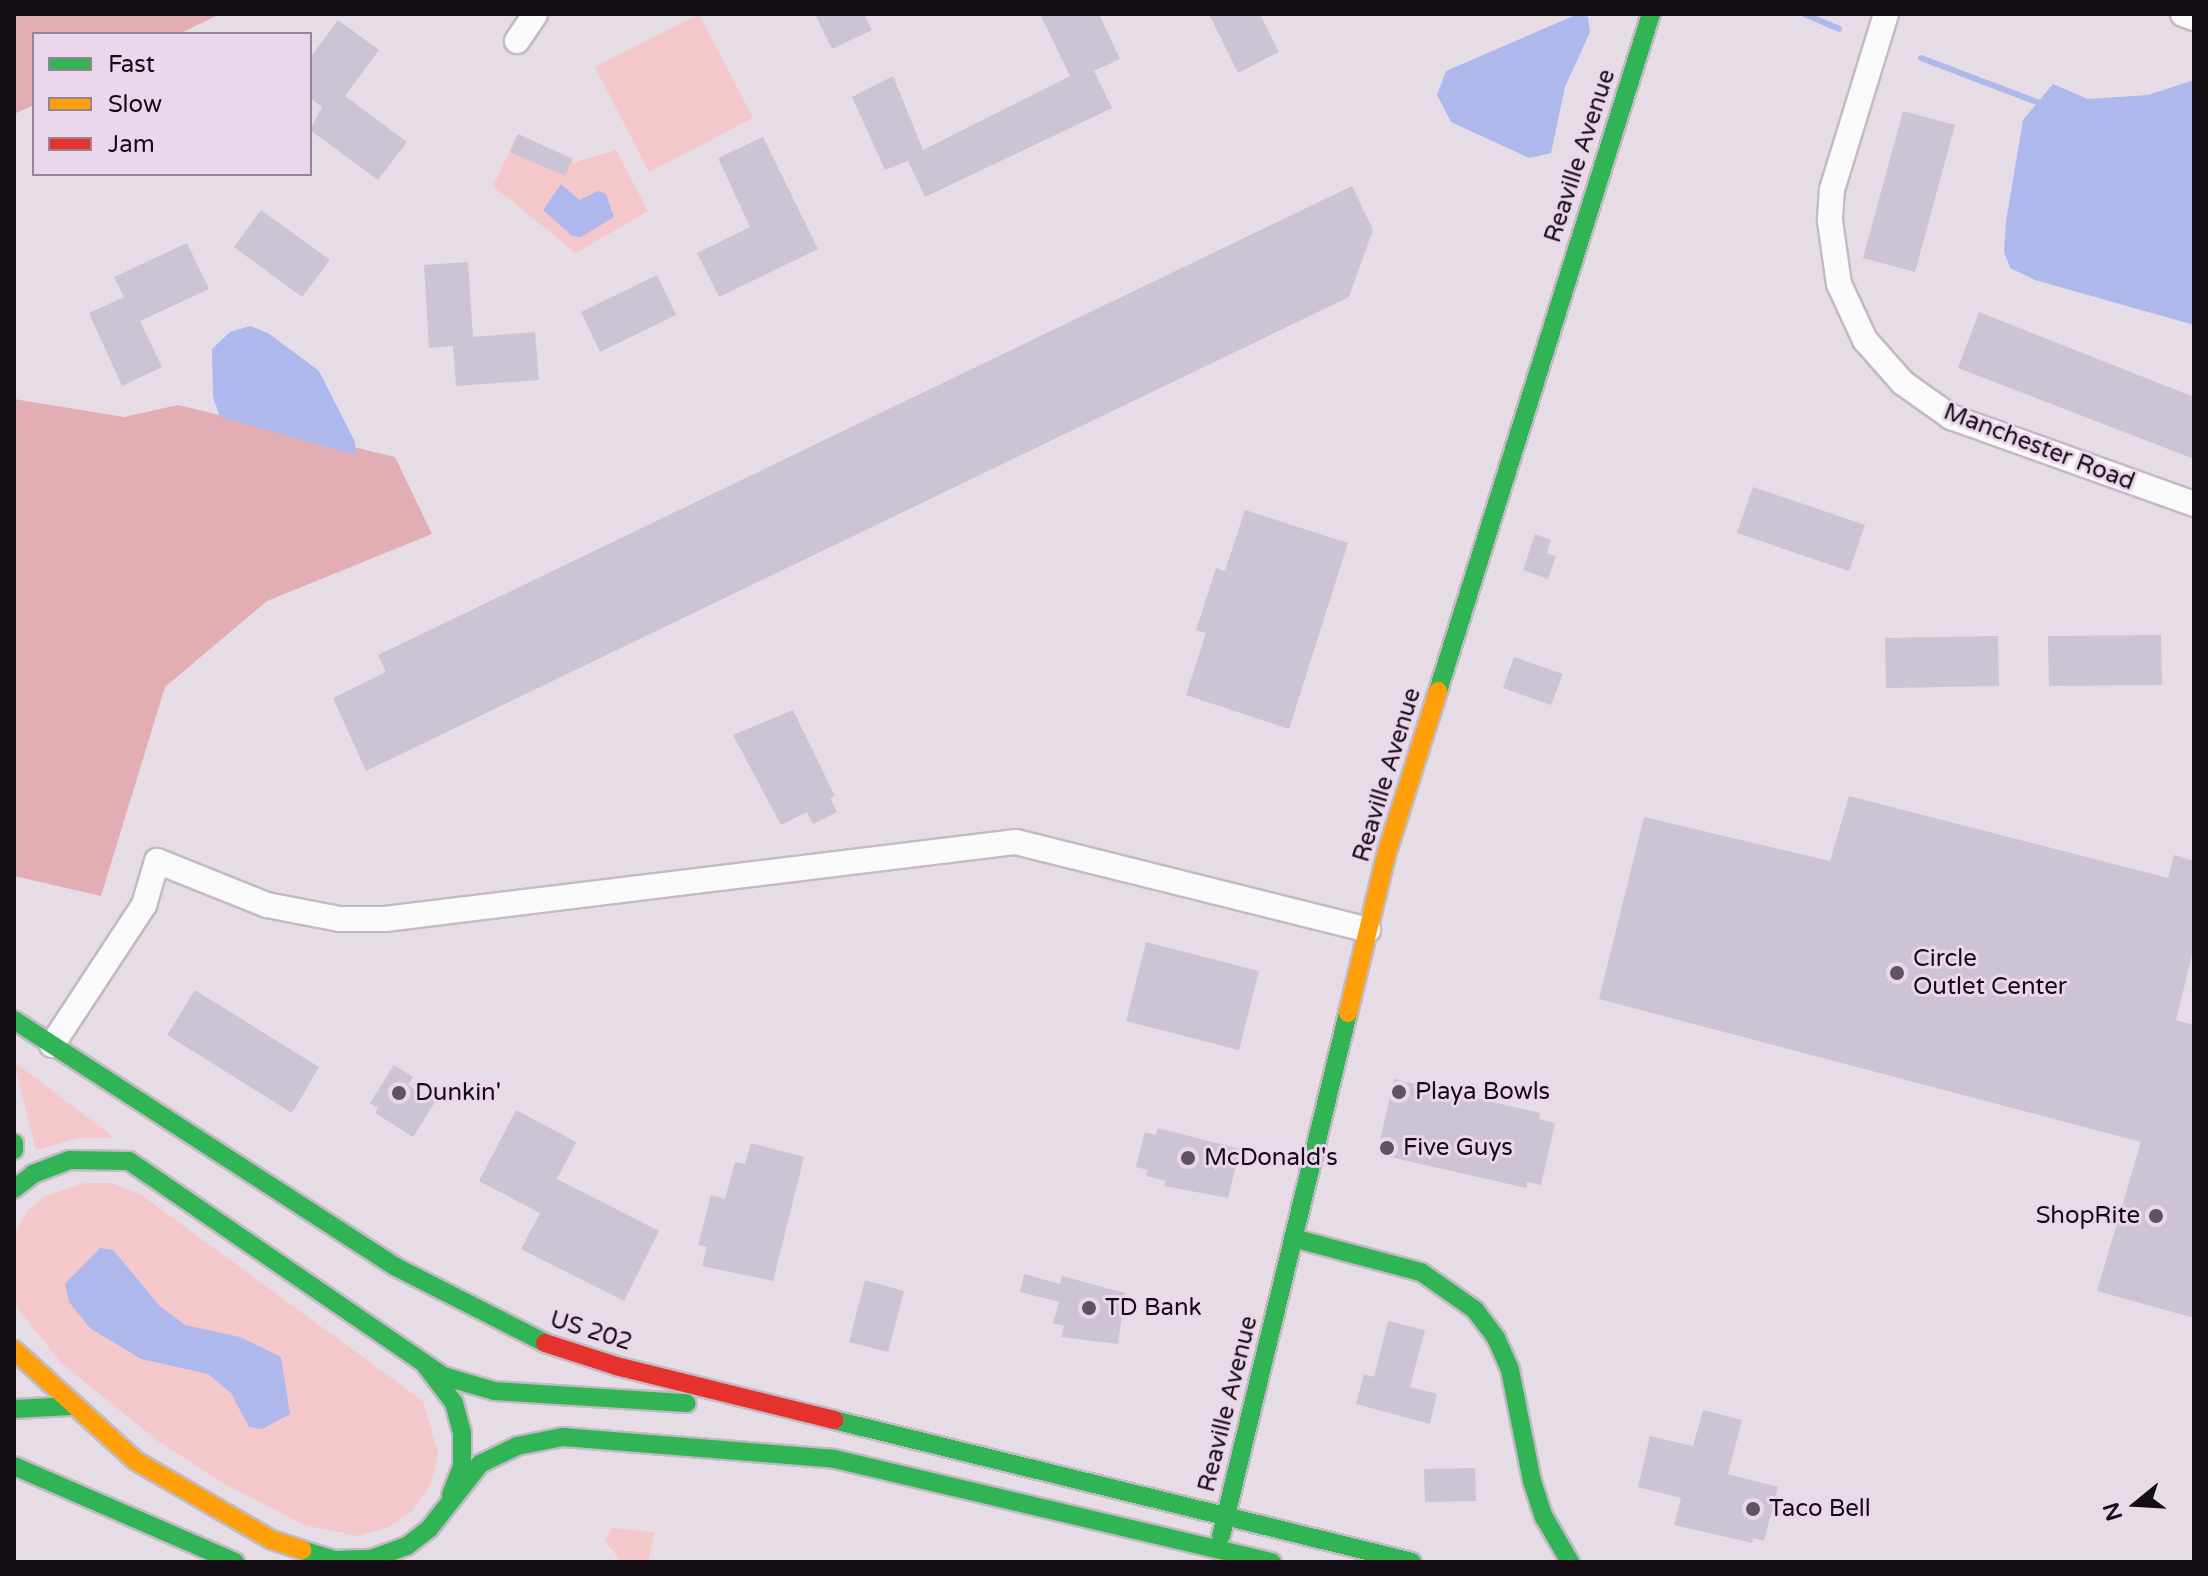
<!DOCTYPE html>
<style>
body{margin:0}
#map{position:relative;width:2208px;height:1576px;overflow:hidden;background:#e6dce6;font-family:"Varela Round",sans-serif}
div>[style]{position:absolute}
.green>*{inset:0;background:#f4c7cb}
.forest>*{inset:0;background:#e2aeb3}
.water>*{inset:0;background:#aeb8ed}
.stream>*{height:6px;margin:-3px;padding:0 3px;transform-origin:3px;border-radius:3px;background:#aeb8ed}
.building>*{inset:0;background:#ccc4d3}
.roads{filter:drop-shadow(2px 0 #c3bac3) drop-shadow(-2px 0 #c3bac3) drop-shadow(0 2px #c3bac3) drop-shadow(0 -2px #c3bac3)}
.street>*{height:24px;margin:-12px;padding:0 12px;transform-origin:12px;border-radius:12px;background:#fbfafb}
.fast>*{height:18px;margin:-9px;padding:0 9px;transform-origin:9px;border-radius:9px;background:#30b455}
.slow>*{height:18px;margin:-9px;padding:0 9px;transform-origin:9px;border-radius:9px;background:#ff9f0a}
.jam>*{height:18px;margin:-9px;padding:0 9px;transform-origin:9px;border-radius:9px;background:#e5322d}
.dots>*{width:22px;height:22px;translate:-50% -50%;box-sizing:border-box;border:4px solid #ebd7eb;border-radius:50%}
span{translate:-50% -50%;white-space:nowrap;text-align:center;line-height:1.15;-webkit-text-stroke:6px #ebd7eb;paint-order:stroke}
.street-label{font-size:24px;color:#130d13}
.poi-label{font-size:24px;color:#130d13}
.left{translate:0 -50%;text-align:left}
.right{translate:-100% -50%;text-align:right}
.frame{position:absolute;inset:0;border:16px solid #130d13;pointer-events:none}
.legend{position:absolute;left:32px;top:32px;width:280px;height:144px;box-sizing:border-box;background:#ebd7eb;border:2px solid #958695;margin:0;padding:10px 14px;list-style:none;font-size:24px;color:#130d13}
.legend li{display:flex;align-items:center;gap:16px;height:40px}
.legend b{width:40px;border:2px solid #958695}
.north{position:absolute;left:2096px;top:1464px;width:80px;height:80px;-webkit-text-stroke:6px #ebd7eb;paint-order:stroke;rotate:252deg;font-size:22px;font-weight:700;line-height:32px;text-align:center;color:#130d13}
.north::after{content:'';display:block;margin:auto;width:28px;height:36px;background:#130d13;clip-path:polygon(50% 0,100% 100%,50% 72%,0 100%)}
</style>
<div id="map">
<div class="green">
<i style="clip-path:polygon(699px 14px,753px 118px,649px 172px,595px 67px)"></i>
<i style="clip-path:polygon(518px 134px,573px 163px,616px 150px,648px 211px,576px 253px,493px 186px)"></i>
<i style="clip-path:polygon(14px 1062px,111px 1135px,111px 1138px,78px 1138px,36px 1150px)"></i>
<i style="clip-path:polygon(85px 1183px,112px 1183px,140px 1194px,423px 1401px,438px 1453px,431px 1484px,411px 1512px,387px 1528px,357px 1536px,304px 1525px,223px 1483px,158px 1441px,60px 1362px,14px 1303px,14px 1234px,28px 1210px,45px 1196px)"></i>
<i style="clip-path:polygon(612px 1528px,655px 1532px,648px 1562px,622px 1562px,605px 1541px)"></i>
</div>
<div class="forest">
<i style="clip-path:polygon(14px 14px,220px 14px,179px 34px,34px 34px,34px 105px,14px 114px)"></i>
<i style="clip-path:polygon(14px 399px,124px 417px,178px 405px,395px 457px,432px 534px,267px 601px,165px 687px,101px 896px,14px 876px)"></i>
</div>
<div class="water">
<i style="clip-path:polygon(1578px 14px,1588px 17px,1590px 32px,1565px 87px,1551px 153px,1529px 158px,1451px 122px,1437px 95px,1446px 71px)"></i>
<i style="clip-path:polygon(2194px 80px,2194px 325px,2035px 280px,2010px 268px,2004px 251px,2006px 221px,2023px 120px,2053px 84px,2088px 99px,2148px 95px)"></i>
<i style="clip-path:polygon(561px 184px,579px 200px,598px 191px,606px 194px,614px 217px,581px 237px,572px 236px,543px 210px)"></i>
<i style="clip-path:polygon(250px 326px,268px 333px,319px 371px,355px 442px,356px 455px,220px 417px,213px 397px,212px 349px,230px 332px)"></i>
<i style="clip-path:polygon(100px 1248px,113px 1250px,160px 1306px,185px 1325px,240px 1337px,281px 1357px,290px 1414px,262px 1429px,249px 1427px,231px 1393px,208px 1374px,141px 1359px,90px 1328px,69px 1302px,65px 1284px)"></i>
</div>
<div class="stream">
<i style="left:1804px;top:14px;width:38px;rotate:23deg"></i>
<i style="left:1921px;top:58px;width:133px;rotate:20.8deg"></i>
</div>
<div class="building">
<i style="clip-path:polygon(815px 14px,864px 14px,872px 30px,832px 49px)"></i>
<i style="clip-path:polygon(1040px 14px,1099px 14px,1120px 59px,1094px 71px,1112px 108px,925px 197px,908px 161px,885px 170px,852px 97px,893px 76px,923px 150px,1070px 76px)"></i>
<i style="clip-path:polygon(1209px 14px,1260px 14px,1279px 52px,1238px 73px)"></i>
<i style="clip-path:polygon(338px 20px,379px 50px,345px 96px,407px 142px,378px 180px,310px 130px,322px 107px,310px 98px,310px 58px)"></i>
<i style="clip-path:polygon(1903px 111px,1955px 125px,1915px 272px,1863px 258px)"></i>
<i style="clip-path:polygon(518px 134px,573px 159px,565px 176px,510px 152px)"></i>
<i style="clip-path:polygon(763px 137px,818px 249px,719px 297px,697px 253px,750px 227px,718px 158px)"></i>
<i style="clip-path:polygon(1352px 186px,1373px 230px,1349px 297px,366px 771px,333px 698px,386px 672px,378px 655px)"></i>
<i style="clip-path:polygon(261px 210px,330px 260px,302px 297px,234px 247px)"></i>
<i style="clip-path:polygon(187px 243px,209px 289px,140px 321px,162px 367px,122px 386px,89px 313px,124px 297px,114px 277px)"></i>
<i style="clip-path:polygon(468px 262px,473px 337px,535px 332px,539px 380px,456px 386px,453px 346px,429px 348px,424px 265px)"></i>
<i style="clip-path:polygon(657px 275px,676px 315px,600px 352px,581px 312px)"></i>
<i style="clip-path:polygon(1979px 312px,2194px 397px,2194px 459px,1958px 368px)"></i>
<i style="clip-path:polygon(1753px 487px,1865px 525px,1849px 571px,1737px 533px)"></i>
<i style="clip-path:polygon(1245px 510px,1348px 543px,1289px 729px,1186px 695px,1206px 633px,1196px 630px,1210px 587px,1216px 568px,1225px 571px)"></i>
<i style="clip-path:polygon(1535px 534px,1551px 540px,1547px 553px,1556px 556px,1548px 579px,1523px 570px)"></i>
<i style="clip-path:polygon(2161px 635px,2162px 685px,2049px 686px,2048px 636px)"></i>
<i style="clip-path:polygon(1998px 636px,1999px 686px,1886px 688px,1885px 638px)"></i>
<i style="clip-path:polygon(1514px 657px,1563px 674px,1551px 705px,1503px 688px)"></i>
<i style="clip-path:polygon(793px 710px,835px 796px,830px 798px,837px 812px,813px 824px,807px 812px,781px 825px,733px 735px)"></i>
<i style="clip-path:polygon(1849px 796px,2168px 878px,2174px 855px,2194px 861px,2194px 947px,2176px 1020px,2194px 1025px,2194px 1318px,2097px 1291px,2141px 1142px,1599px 999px,1644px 817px,1830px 861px)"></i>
<i style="clip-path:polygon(1146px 942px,1259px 971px,1239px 1050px,1126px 1021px)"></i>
<i style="clip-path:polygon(195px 990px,319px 1067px,292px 1113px,167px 1035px)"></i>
<i style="clip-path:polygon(394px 1065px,413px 1077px,408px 1085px,435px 1102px,413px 1137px,375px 1113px,378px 1108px,370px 1103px)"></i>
<i style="clip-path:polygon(1394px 1079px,1540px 1113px,1539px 1119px,1555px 1123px,1541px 1185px,1527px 1182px,1526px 1188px,1377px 1154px)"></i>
<i style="clip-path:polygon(516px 1110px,576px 1142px,557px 1179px,659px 1231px,624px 1301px,521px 1249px,540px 1213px,479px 1181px)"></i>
<i style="clip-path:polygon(1158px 1128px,1240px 1149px,1228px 1198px,1164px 1186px,1166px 1181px,1146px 1176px,1148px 1170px,1136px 1167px,1145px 1132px,1156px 1135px)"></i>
<i style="clip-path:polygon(751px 1143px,804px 1157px,773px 1281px,702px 1266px,707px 1247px,698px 1245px,711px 1195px,725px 1199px,735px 1162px,745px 1164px)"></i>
<i style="clip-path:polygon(1024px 1274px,1060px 1284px,1062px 1276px,1125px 1293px,1118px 1344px,1061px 1337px,1064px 1326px,1053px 1323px,1059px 1302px,1020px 1292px)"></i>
<i style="clip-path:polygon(865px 1280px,904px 1291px,888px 1352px,849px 1342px)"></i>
<i style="clip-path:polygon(1388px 1321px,1425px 1330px,1410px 1387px,1437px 1394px,1430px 1424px,1356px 1404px,1364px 1374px,1374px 1377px)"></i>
<i style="clip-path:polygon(1703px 1410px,1742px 1420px,1728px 1474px,1778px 1487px,1764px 1541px,1753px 1538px,1752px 1543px,1674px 1525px,1681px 1498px,1638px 1487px,1650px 1436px,1693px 1446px)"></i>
<i style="clip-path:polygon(1475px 1468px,1476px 1501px,1425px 1502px,1424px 1469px)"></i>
</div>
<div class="roads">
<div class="street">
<i style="left:1886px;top:14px;width:183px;rotate:107.1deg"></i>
<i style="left:1832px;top:189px;width:32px;rotate:94deg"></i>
<i style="left:1830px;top:221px;width:64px;rotate:81.9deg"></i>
<i style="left:1839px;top:284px;width:62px;rotate:65.1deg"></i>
<i style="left:1865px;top:340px;width:57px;rotate:48.5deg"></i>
<i style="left:1903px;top:383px;width:59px;rotate:35.3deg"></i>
<i style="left:1951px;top:417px;width:258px;rotate:19.7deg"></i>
<i style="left:2183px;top:14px;width:12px;rotate:20deg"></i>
<i style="left:517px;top:41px;width:32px;rotate:-56deg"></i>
<i style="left:52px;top:1045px;width:168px;rotate:-56.7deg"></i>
<i style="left:144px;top:905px;width:46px;rotate:-73.5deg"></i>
<i style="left:157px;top:861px;width:118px;rotate:21.8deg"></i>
<i style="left:267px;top:905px;width:74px;rotate:10.9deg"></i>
<i style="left:340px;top:919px;width:45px"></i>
<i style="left:385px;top:919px;width:636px;rotate:-6.96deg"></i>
<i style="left:1016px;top:842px;width:363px;rotate:14deg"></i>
</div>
<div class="fast">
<i style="left:1438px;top:691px;width:710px;rotate:-72.54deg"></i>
<i style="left:14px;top:1020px;width:455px;rotate:32.9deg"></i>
<i style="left:396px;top:1267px;width:167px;rotate:27deg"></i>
<i style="left:14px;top:1143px;width:7px;rotate:90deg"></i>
<i style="left:14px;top:1189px;width:24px;rotate:-38deg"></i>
<i style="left:33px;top:1174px;width:39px;rotate:-21deg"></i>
<i style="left:69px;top:1160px;width:60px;rotate:1deg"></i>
<i style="left:129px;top:1161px;width:381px;rotate:34.4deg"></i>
<i style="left:443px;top:1376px;width:53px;rotate:16.4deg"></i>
<i style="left:494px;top:1391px;width:193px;rotate:3.6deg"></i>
<i style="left:1293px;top:1238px;width:132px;rotate:14.9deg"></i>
<i style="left:1421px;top:1272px;width:66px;rotate:35.1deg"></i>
<i style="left:1475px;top:1310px;width:35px;rotate:53deg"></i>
<i style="left:1496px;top:1338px;width:35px;rotate:66deg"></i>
<i style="left:1510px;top:1370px;width:113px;rotate:78.8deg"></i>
<i style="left:1532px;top:1481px;width:38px;rotate:72deg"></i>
<i style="left:1544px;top:1517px;width:52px;rotate:60deg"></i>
<i style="left:426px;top:1366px;width:46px;rotate:52.9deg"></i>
<i style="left:454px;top:1403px;width:30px;rotate:75deg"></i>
<i style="left:462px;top:1432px;width:34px;rotate:90deg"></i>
<i style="left:462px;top:1466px;width:31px;rotate:111deg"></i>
<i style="left:14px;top:1409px;width:57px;rotate:-3deg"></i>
<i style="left:834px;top:1420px;width:595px;rotate:13.8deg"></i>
<i style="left:14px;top:1466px;width:241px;rotate:23.5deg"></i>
<i style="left:1221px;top:1536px;width:538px;rotate:-76.35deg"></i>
<i style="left:302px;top:1550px;width:34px;rotate:17deg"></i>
<i style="left:334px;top:1560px;width:37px;rotate:-2deg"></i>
<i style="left:371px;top:1559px;width:38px;rotate:-20deg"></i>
<i style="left:407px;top:1546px;width:28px;rotate:-38deg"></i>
<i style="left:429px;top:1529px;width:83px;rotate:-51.9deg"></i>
<i style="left:480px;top:1464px;width:41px;rotate:-25.9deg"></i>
<i style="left:517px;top:1446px;width:47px;rotate:-11.1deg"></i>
<i style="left:563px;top:1437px;width:273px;rotate:4.6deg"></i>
<i style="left:835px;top:1459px;width:449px;rotate:13.3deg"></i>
</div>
<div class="slow">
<i style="left:1348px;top:1013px;width:166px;rotate:-76.4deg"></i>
<i style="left:1387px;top:852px;width:169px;rotate:-72.4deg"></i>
<i style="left:14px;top:1350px;width:165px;rotate:42.3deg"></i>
<i style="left:136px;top:1461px;width:157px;rotate:30.2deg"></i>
<i style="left:272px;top:1540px;width:32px;rotate:18deg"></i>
</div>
<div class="jam">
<i style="left:545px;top:1343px;width:75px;rotate:17.9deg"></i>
<i style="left:616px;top:1366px;width:225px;rotate:13.9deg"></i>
</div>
</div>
<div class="dots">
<i style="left:1897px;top:973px;background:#5d555d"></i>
<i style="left:1399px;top:1092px;background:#5d555d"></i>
<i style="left:399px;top:1093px;background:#5d555d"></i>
<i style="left:1387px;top:1148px;background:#5d555d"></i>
<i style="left:1188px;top:1158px;background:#5d555d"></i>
<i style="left:2156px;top:1216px;background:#5d555d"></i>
<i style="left:1089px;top:1308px;background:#5d555d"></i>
<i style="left:1753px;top:1509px;background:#5d555d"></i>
</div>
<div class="street-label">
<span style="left:1580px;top:156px;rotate:-72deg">Reaville Avenue</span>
<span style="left:2039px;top:447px;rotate:21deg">Manchester Road</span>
<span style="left:1387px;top:775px;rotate:-73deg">Reaville Avenue</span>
<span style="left:591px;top:1331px;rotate:17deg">US 202</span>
<span style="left:1228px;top:1404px;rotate:-76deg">Reaville Avenue</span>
</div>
<div class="poi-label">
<span class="left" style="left:1913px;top:973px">Circle<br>Outlet Center</span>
<span class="left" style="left:1415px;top:1092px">Playa Bowls</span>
<span class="left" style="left:415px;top:1093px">Dunkin'</span>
<span class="left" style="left:1403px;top:1148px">Five Guys</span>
<span class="left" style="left:1204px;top:1158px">McDonald's</span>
<span class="right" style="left:2140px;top:1216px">ShopRite</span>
<span class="left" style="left:1105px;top:1308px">TD Bank</span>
<span class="left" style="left:1769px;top:1509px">Taco Bell</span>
</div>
<div class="frame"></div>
<ul class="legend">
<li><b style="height:10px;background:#30b455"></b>Fast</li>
<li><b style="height:10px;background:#ff9f0a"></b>Slow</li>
<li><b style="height:10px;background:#e5322d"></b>Jam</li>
</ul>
<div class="north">N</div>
</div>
